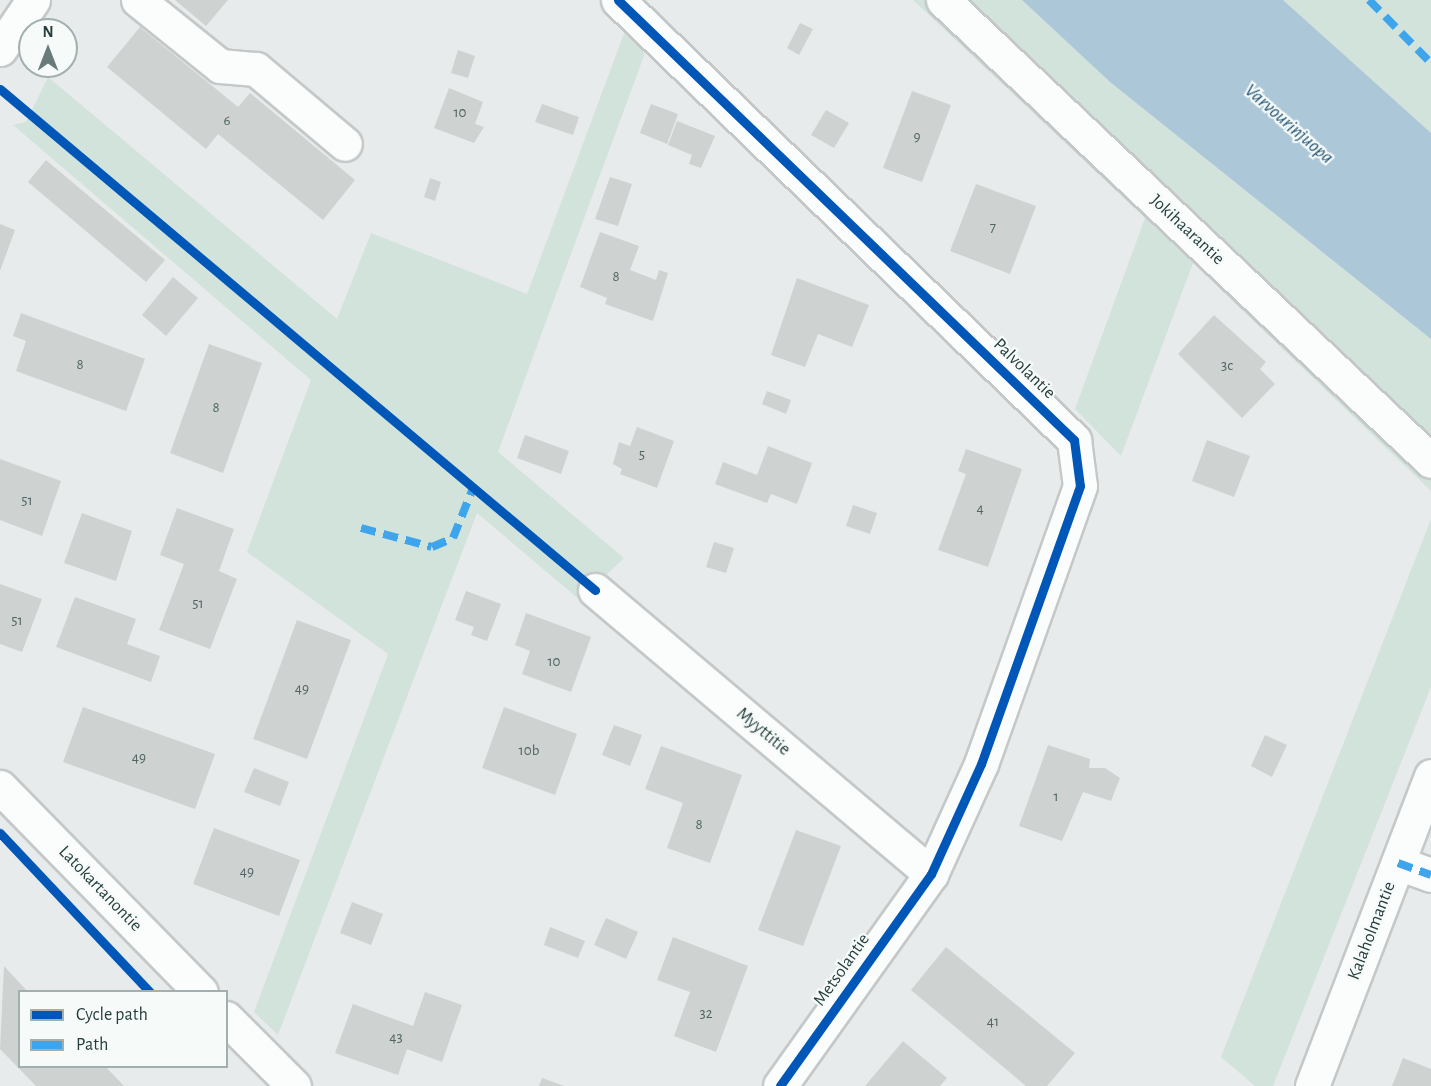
<!DOCTYPE html>
<style>
body{margin:0}
#map{position:relative;width:1431px;height:1086px;overflow:hidden;background:#e7ebeb;font-family:"Alegreya Sans",sans-serif}
div>[style]{position:absolute}
.green>*{inset:0;background:#d2e3db}
.water>*{inset:0;background:#acc7d7}
.building>*{inset:0;background:#ced3d2}
.roads{filter:drop-shadow(2px 0 #c4c8c8) drop-shadow(-2px 0 #c4c8c8) drop-shadow(0 2px #c4c8c8) drop-shadow(0 -2px #c4c8c8)}
.minor>*{height:33px;margin:-16.5px;padding:0 16.5px;transform-origin:16.5px;border-radius:16.5px;background:#fbfcfc}
.quiet>*{height:8px;margin-top:-4px;transform-origin:0;background:repeating-linear-gradient(90deg,#3ea4ec 0 15px,transparent 0 23px)}
.cycleway>*{height:9px;margin:-4.5px;padding:0 4.5px;transform-origin:4.5px;border-radius:4.5px;background:#0057b8}
span{translate:-50% -50%;white-space:nowrap;text-align:center;line-height:1.15;-webkit-text-stroke:4.5px #f6faf9;paint-order:stroke}
.number-label{font-size:15px;color:#506463}
.number-label span{-webkit-text-stroke-width:0}
.street-label{font-size:18px;color:#253e3d}
.water-label{font-size:20px;color:#235677;font-style:italic}
.legend{position:absolute;left:18px;top:990px;width:210px;height:78px;box-sizing:border-box;background:#f6faf9;border:2px solid #a2afae;margin:0;padding:8px 10px;list-style:none;font-size:18px;color:#253e3d}
.legend li{display:flex;align-items:center;gap:12px;height:30px}
.legend b{width:30px;border:2px solid #a2afae}
.north{position:absolute;left:18px;top:18px;width:60px;height:60px;box-sizing:border-box;background:#f6faf9;border:2px solid #a2afae;border-radius:50%;rotate:0deg;font-size:16px;font-weight:700;line-height:24px;text-align:center;color:#253e3d}
.north::after{content:'';display:block;margin:auto;width:21px;height:27px;background:#697b7a;clip-path:polygon(50% 0,100% 100%,50% 72%,0 100%)}
</style>
<div id="map">
<div class="green">
<i style="clip-path:polygon(913px 0,1022px 0,1110px 82px,1431px 339px,1431px 491px,1193px 263px,1121px 456px,1075px 409px,1145px 218px)"></i>
<i style="clip-path:polygon(1283px 0,1431px 0,1431px 133px,1317px 31px)"></i>
<i style="clip-path:polygon(625px 31px,645px 53px,498px 452px,624px 558px,580px 600px,477px 513px,278px 1035px,254px 1012px,388px 654px,247px 552px,311px 380px,13px 125px,26px 122px,48px 77px,337px 319px,371px 233px,527px 294px)"></i>
<i style="clip-path:polygon(1431px 519px,1431px 687px,1273px 1086px,1255px 1086px,1221px 1057px)"></i>
</div>
<div class="water">
<i style="clip-path:polygon(1022px 0,1283px 0,1431px 133px,1431px 339px,1110px 82px)"></i>
</div>
<div class="building">
<i style="clip-path:polygon(175px 0,228px 0,206px 26px)"></i>
<i style="clip-path:polygon(800px 23px,813px 29px,799px 55px,787px 48px)"></i>
<i style="clip-path:polygon(140px 27px,238px 107px,250px 93px,355px 180px,323px 220px,218px 134px,206px 149px,107px 67px)"></i>
<i style="clip-path:polygon(458px 50px,475px 56px,468px 78px,451px 73px)"></i>
<i style="clip-path:polygon(449px 88px,483px 102px,475px 124px,484px 127px,474px 143px,434px 128px)"></i>
<i style="clip-path:polygon(912px 91px,951px 105px,922px 182px,883px 168px)"></i>
<i style="clip-path:polygon(542px 104px,579px 117px,573px 135px,535px 122px)"></i>
<i style="clip-path:polygon(651px 104px,678px 114px,667px 144px,640px 133px)"></i>
<i style="clip-path:polygon(826px 110px,849px 123px,834px 148px,811px 135px)"></i>
<i style="clip-path:polygon(677px 121px,715px 136px,701px 168px,689px 164px,692px 155px,668px 145px)"></i>
<i style="clip-path:polygon(46px 160px,165px 260px,146px 282px,28px 182px)"></i>
<i style="clip-path:polygon(610px 177px,632px 184px,618px 226px,595px 219px)"></i>
<i style="clip-path:polygon(430px 178px,441px 182px,435px 201px,424px 197px)"></i>
<i style="clip-path:polygon(976px 184px,1036px 206px,1010px 274px,950px 251px)"></i>
<i style="clip-path:polygon(0 224px,15px 230px,0 271px)"></i>
<i style="clip-path:polygon(600px 232px,639px 246px,630px 270px,656px 280px,659px 270px,668px 273px,653px 321px,605px 304px,607px 298px,580px 287px)"></i>
<i style="clip-path:polygon(173px 277px,198px 298px,166px 336px,142px 315px)"></i>
<i style="clip-path:polygon(797px 278px,869px 305px,852px 347px,818px 334px,805px 367px,771px 355px)"></i>
<i style="clip-path:polygon(21px 313px,145px 359px,126px 411px,16px 371px,26px 341px,13px 336px)"></i>
<i style="clip-path:polygon(1214px 315px,1266px 362px,1260px 369px,1275px 384px,1242px 418px,1178px 354px)"></i>
<i style="clip-path:polygon(209px 344px,262px 363px,223px 473px,170px 453px)"></i>
<i style="clip-path:polygon(767px 391px,791px 400px,786px 414px,762px 404px)"></i>
<i style="clip-path:polygon(637px 427px,674px 441px,657px 488px,620px 474px,622px 469px,613px 464px,619px 442px,630px 446px)"></i>
<i style="clip-path:polygon(525px 435px,569px 451px,561px 474px,517px 458px)"></i>
<i style="clip-path:polygon(1207px 440px,1250px 456px,1234px 497px,1192px 481px)"></i>
<i style="clip-path:polygon(768px 446px,812px 463px,797px 504px,771px 494px,767px 503px,715px 484px,723px 462px,757px 475px)"></i>
<i style="clip-path:polygon(966px 449px,1022px 469px,988px 567px,938px 550px,966px 474px,958px 471px)"></i>
<i style="clip-path:polygon(0 459px,61px 481px,42px 536px,0 520px)"></i>
<i style="clip-path:polygon(853px 505px,877px 513px,870px 534px,846px 526px)"></i>
<i style="clip-path:polygon(177px 508px,234px 529px,219px 571px,237px 579px,210px 649px,159px 630px,184px 564px,160px 555px)"></i>
<i style="clip-path:polygon(82px 513px,132px 531px,116px 581px,64px 563px)"></i>
<i style="clip-path:polygon(714px 542px,734px 548px,726px 573px,706px 567px)"></i>
<i style="clip-path:polygon(0 584px,42px 599px,22px 652px,0 644px)"></i>
<i style="clip-path:polygon(466px 591px,501px 604px,487px 641px,471px 635px,474px 627px,455px 620px)"></i>
<i style="clip-path:polygon(75px 597px,136px 619px,127px 644px,160px 656px,151px 682px,56px 647px)"></i>
<i style="clip-path:polygon(526px 613px,591px 637px,571px 692px,522px 674px,530px 651px,515px 645px)"></i>
<i style="clip-path:polygon(297px 620px,351px 640px,307px 759px,253px 739px)"></i>
<i style="clip-path:polygon(83px 707px,215px 754px,195px 809px,63px 762px)"></i>
<i style="clip-path:polygon(504px 707px,577px 734px,555px 795px,482px 768px)"></i>
<i style="clip-path:polygon(614px 725px,642px 735px,630px 766px,602px 755px)"></i>
<i style="clip-path:polygon(1265px 735px,1287px 745px,1272px 777px,1251px 766px)"></i>
<i style="clip-path:polygon(1048px 745px,1090px 759px,1089px 768px,1105px 768px,1120px 778px,1111px 801px,1083px 792px,1062px 841px,1019px 826px)"></i>
<i style="clip-path:polygon(661px 746px,742px 775px,710px 863px,667px 848px,683px 803px,645px 789px)"></i>
<i style="clip-path:polygon(254px 768px,289px 782px,280px 806px,244px 792px)"></i>
<i style="clip-path:polygon(214px 828px,300px 860px,279px 916px,193px 884px)"></i>
<i style="clip-path:polygon(796px 830px,841px 846px,803px 946px,758px 930px)"></i>
<i style="clip-path:polygon(352px 902px,383px 914px,371px 945px,340px 933px)"></i>
<i style="clip-path:polygon(606px 918px,638px 932px,626px 959px,594px 945px)"></i>
<i style="clip-path:polygon(550px 927px,585px 941px,578px 958px,544px 945px)"></i>
<i style="clip-path:polygon(673px 937px,748px 966px,716px 1052px,674px 1036px,690px 992px,657px 980px)"></i>
<i style="clip-path:polygon(946px 947px,1075px 1053px,1047px 1086px,1026px 1086px,911px 990px)"></i>
<i style="clip-path:polygon(4px 966px,28px 992px,20px 992px,20px 1066px,105px 1066px,124px 1086px,36px 1086px,0 1049px)"></i>
<i style="clip-path:polygon(425px 992px,462px 1005px,442px 1062px,407px 1049px,398px 1075px,335px 1053px,353px 1004px,413px 1026px)"></i>
<i style="clip-path:polygon(903px 1041px,947px 1078px,940px 1086px,865px 1086px)"></i>
<i style="clip-path:polygon(1403px 1058px,1431px 1069px,1431px 1086px,1392px 1086px)"></i>
<i style="clip-path:polygon(542px 1078px,564px 1086px,539px 1086px)"></i>
</div>
<div class="roads">
<div class="minor">
<i style="left:138px;top:0;width:105px;rotate:38.8deg"></i>
<i style="left:220px;top:66px;width:36px;rotate:5deg"></i>
<i style="left:256px;top:69px;width:116px;rotate:40.1deg"></i>
<i style="left:618px;top:0;width:634px;rotate:43.98deg"></i>
<i style="left:1074px;top:440px;width:46px;rotate:82.6deg"></i>
<i style="left:1080px;top:486px;width:295px;rotate:109.6deg"></i>
<i style="left:981px;top:764px;width:121px;rotate:114.4deg"></i>
<i style="left:931px;top:874px;width:260px;rotate:125.5deg"></i>
<i style="left:943px;top:0;width:671px;rotate:43.37deg"></i>
<i style="left:0;top:49px;width:59px;rotate:-56deg"></i>
<i style="left:595px;top:590px;width:440px;rotate:40.2deg"></i>
<i style="left:0;top:787px;width:287px;rotate:45.6deg"></i>
<i style="left:1398px;top:863px;width:35px;rotate:20deg"></i>
<i style="left:226px;top:1018px;width:96px;rotate:45deg"></i>
<i style="left:1312px;top:1086px;width:332px;rotate:-69deg"></i>
</div>
</div>
<div class="quiet">
<i style="left:1369px;top:0;width:88px;rotate:45.5deg"></i>
<i style="left:361px;top:528px;width:73px;rotate:15deg"></i>
<i style="left:432px;top:547px;width:23px;rotate:-23deg"></i>
<i style="left:453px;top:538px;width:54px;rotate:-68.2deg"></i>
<i style="left:1398px;top:863px;width:35px;rotate:20deg"></i>
</div>
<div class="cycleway">
<i style="left:618px;top:0;width:634px;rotate:43.98deg"></i>
<i style="left:1074px;top:440px;width:46px;rotate:82.6deg"></i>
<i style="left:1080px;top:486px;width:295px;rotate:109.6deg"></i>
<i style="left:981px;top:764px;width:121px;rotate:114.4deg"></i>
<i style="left:931px;top:874px;width:260px;rotate:125.5deg"></i>
<i style="left:0;top:89px;width:778px;rotate:40.1deg"></i>
<i style="left:0;top:833px;width:219px;rotate:46.7deg"></i>
</div>
<div class="number-label">
<span style="left:460px;top:113px">10</span>
<span style="left:227px;top:121px">6</span>
<span style="left:917px;top:137px">9</span>
<span style="left:993px;top:228px">7</span>
<span style="left:616px;top:277px">8</span>
<span style="left:80px;top:365px">8</span>
<span style="left:1227px;top:366px">3c</span>
<span style="left:216px;top:408px">8</span>
<span style="left:642px;top:455px">5</span>
<span style="left:27px;top:501px">51</span>
<span style="left:980px;top:509px">4</span>
<span style="left:198px;top:604px">51</span>
<span style="left:17px;top:621px">51</span>
<span style="left:554px;top:662px">10</span>
<span style="left:302px;top:689px">49</span>
<span style="left:529px;top:751px">10b</span>
<span style="left:139px;top:758px">49</span>
<span style="left:1056px;top:797px">1</span>
<span style="left:699px;top:825px">8</span>
<span style="left:247px;top:872px">49</span>
<span style="left:706px;top:1014px">32</span>
<span style="left:993px;top:1022px">41</span>
<span style="left:396px;top:1038px">43</span>
</div>
<div class="street-label">
<span style="left:1187px;top:230px;rotate:43deg">Jokihaarantie</span>
<span style="left:1024px;top:369px;rotate:44deg">Palvolantie</span>
<span style="left:763px;top:732px;rotate:40deg">Myyttitie</span>
<span style="left:100px;top:889px;rotate:46deg">Latokartanontie</span>
<span style="left:1372px;top:931px;rotate:-69deg">Kalaholmantie</span>
<span style="left:842px;top:970px;rotate:-55deg">Metsolantie</span>
</div>
<div class="water-label">
<span style="left:1289px;top:124px;rotate:41deg">Varvourinjuopa</span>
</div>
<ul class="legend">
<li><b style="height:8px;background:#0057b8"></b>Cycle path</li>
<li><b style="height:8px;background:#3ea4ec"></b>Path</li>
</ul>
<div class="north">N</div>
</div>
